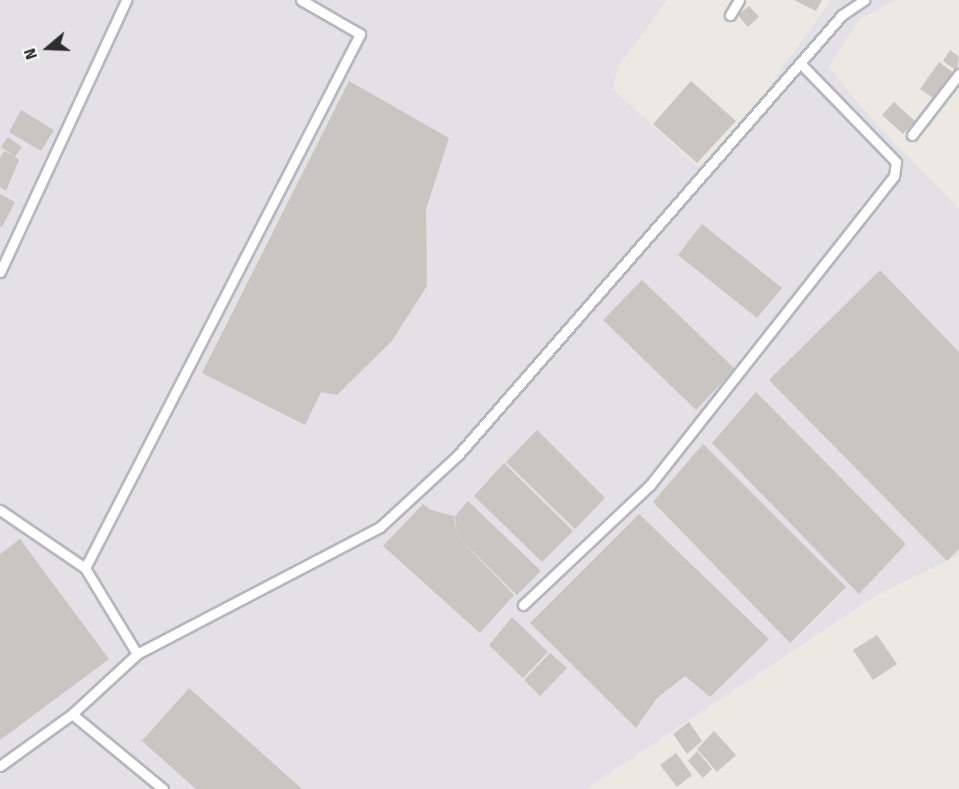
<!DOCTYPE html>
<style>
body{margin:0}
#map{position:relative;width:959px;height:789px;overflow:hidden;background:#ede9e2;font-family:"Fira Sans",sans-serif}
div>[style]{position:absolute}
.industrial>*{inset:0;background:#e3e1e7}
.building>*{inset:0;background:#c9c5c0}
.roads{filter:drop-shadow(2px 0 #b5b7bf) drop-shadow(-2px 0 #b5b7bf) drop-shadow(0 2px #b5b7bf) drop-shadow(0 -2px #b5b7bf)}
.lane>*{height:9px;margin:-4.5px;padding:0 4.5px;transform-origin:4.5px;border-radius:4.5px;background:#fff}
span{translate:-50% -50%;white-space:nowrap;text-align:center;line-height:1.15;-webkit-text-stroke:4.5px #fff;paint-order:stroke}
.north{position:absolute;left:18px;top:18px;width:60px;height:60px;-webkit-text-stroke:4px #fff;paint-order:stroke;rotate:251deg;font-size:16px;font-weight:700;line-height:24px;text-align:center;color:#2d2d2d}
.north::after{content:'';display:block;margin:auto;width:21px;height:27px;background:#2d2d2d;clip-path:polygon(50% 0,100% 100%,50% 72%,0 100%)}
</style>
<div id="map">
<div class="industrial">
<i style="clip-path:polygon(0 0,667px 0,618px 67px,613px 89px,698px 167px,741px 126px,831px 0,896px 0,860px 19px,829px 67px,875px 123px,959px 209px,959px 555px,875px 596px,586px 789px,0 789px)"></i>
</div>
<div class="building">
<i style="clip-path:polygon(794px 0,822px 0,816px 11px)"></i>
<i style="clip-path:polygon(749px 6px,759px 17px,748px 27px,738px 15px)"></i>
<i style="clip-path:polygon(950px 50px,959px 57px,957px 71px,943px 61px)"></i>
<i style="clip-path:polygon(939px 62px,955px 74px,936px 100px,920px 89px)"></i>
<i style="clip-path:polygon(349px 81px,449px 138px,426px 209px,427px 286px,391px 342px,337px 395px,321px 392px,305px 425px,202px 373px)"></i>
<i style="clip-path:polygon(691px 81px,736px 121px,697px 163px,653px 124px)"></i>
<i style="clip-path:polygon(894px 102px,915px 121px,903px 134px,882px 115px)"></i>
<i style="clip-path:polygon(21px 110px,54px 130px,41px 151px,9px 132px)"></i>
<i style="clip-path:polygon(8px 137px,22px 147px,15px 157px,19px 160px,6px 191px,0 187px,0 158px,4px 151px,14px 156px,1px 147px)"></i>
<i style="clip-path:polygon(0 194px,15px 202px,2px 227px,0 227px)"></i>
<i style="clip-path:polygon(702px 224px,782px 288px,757px 318px,678px 255px)"></i>
<i style="clip-path:polygon(880px 270px,959px 352px,959px 549px,947px 561px,769px 380px)"></i>
<i style="clip-path:polygon(642px 280px,735px 369px,696px 410px,603px 320px)"></i>
<i style="clip-path:polygon(756px 392px,906px 544px,859px 594px,712px 443px)"></i>
<i style="clip-path:polygon(537px 430px,605px 498px,575px 529px,506px 462px)"></i>
<i style="clip-path:polygon(703px 444px,846px 587px,790px 643px,653px 502px)"></i>
<i style="clip-path:polygon(504px 463px,573px 531px,542px 562px,474px 496px)"></i>
<i style="clip-path:polygon(468px 501px,541px 571px,517px 595px,457px 536px,514px 595px,480px 633px,383px 546px,423px 504px,431px 510px,454px 516px,457px 534px,455px 516px)"></i>
<i style="clip-path:polygon(639px 514px,769px 639px,710px 697px,685px 676px,657px 698px,636px 728px,530px 623px)"></i>
<i style="clip-path:polygon(20px 539px,109px 659px,0 740px,0 554px)"></i>
<i style="clip-path:polygon(512px 617px,548px 652px,523px 678px,489px 645px)"></i>
<i style="clip-path:polygon(877px 635px,897px 664px,873px 680px,853px 650px)"></i>
<i style="clip-path:polygon(550px 653px,567px 668px,540px 696px,524px 680px)"></i>
<i style="clip-path:polygon(189px 688px,302px 789px,196px 789px,142px 741px)"></i>
<i style="clip-path:polygon(689px 722px,702px 741px,687px 754px,673px 734px)"></i>
<i style="clip-path:polygon(714px 731px,736px 755px,717px 772px,697px 749px)"></i>
<i style="clip-path:polygon(697px 751px,712px 769px,703px 778px,688px 761px)"></i>
<i style="clip-path:polygon(676px 753px,692px 775px,677px 787px,660px 765px)"></i>
</div>
<div class="roads">
<div class="lane">
<i style="left:730px;top:15px;width:17px;rotate:-59deg"></i>
<i style="left:912px;top:135px;width:77px;rotate:-52.4deg"></i>
<i style="left:0;top:272px;width:300px;rotate:-65.1deg"></i>
<i style="left:0;top:510px;width:103px;rotate:34.3deg"></i>
<i style="left:85px;top:568px;width:100px;rotate:58.8deg"></i>
<i style="left:85px;top:568px;width:601px;rotate:-62.75deg"></i>
<i style="left:360px;top:34px;width:68px;rotate:-150deg"></i>
<i style="left:523px;top:605px;width:175px;rotate:-43.4deg"></i>
<i style="left:650px;top:485px;width:394px;rotate:-51.7deg"></i>
<i style="left:894px;top:176px;width:14px;rotate:-82deg"></i>
<i style="left:896px;top:162px;width:135px;rotate:-134.1deg"></i>
<i style="left:72px;top:714px;width:118px;rotate:39.5deg"></i>
<i style="left:0;top:766px;width:89px;rotate:-35.8deg"></i>
<i style="left:72px;top:714px;width:88px;rotate:-42.7deg"></i>
<i style="left:137px;top:654px;width:274px;rotate:-27.6deg"></i>
<i style="left:380px;top:527px;width:106px;rotate:-42.7deg"></i>
<i style="left:458px;top:455px;width:584px;rotate:-48.89deg"></i>
<i style="left:842px;top:15px;width:27px;rotate:-34deg"></i>
</div>
</div>
<div class="north">N</div>
</div>
